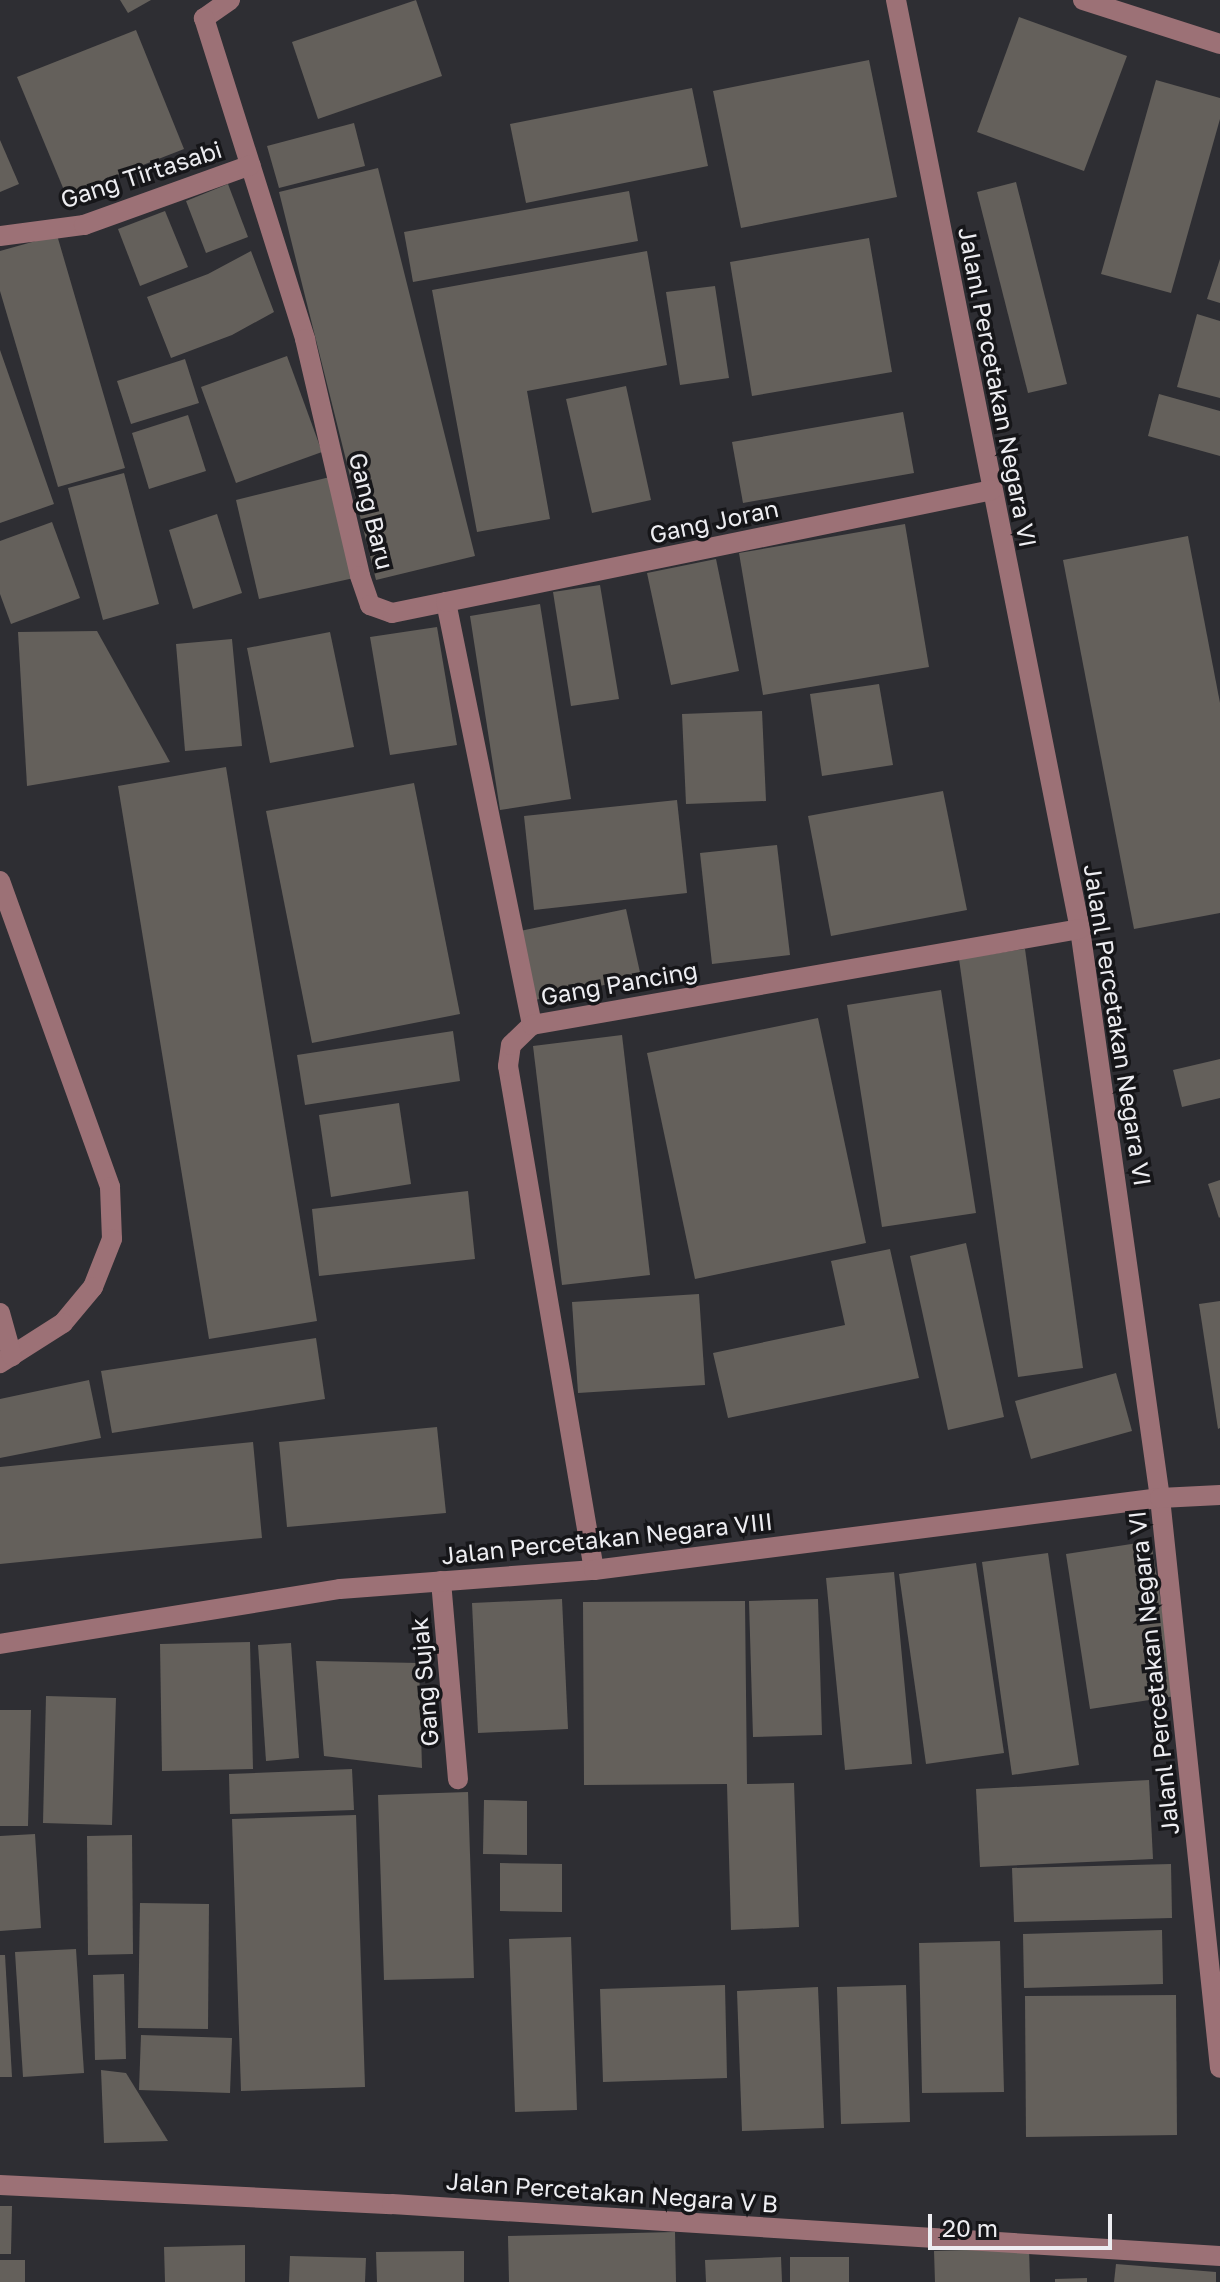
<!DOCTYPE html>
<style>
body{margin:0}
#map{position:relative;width:1220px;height:2282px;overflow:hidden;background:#2e2e33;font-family:"Golos Text",sans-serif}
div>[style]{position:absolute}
.building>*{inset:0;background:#64605b}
.minor>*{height:20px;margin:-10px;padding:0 10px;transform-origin:10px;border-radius:10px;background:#9c7176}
span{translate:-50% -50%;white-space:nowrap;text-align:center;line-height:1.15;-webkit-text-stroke:7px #161619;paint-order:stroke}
.street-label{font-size:24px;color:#ededf1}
.scale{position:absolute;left:928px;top:2214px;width:184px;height:36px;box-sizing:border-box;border:4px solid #ededf1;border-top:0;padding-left:10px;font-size:24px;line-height:28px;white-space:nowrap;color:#ededf1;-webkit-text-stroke:6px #161619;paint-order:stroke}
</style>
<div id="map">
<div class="building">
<i style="clip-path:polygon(120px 0,151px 0,128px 13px)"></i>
<i style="clip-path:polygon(416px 0,442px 76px,318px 119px,292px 42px)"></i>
<i style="clip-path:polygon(1019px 17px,1127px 56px,1084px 171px,977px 132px)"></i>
<i style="clip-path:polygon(136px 30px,184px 149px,66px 195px,17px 77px)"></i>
<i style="clip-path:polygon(869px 60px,897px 197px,741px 228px,713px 91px)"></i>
<i style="clip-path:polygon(1156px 80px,1220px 98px,1220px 119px,1171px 293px,1101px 274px)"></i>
<i style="clip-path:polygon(692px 88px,708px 166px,526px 203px,510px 124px)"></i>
<i style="clip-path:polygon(354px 123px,365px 166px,279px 188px,267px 146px)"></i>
<i style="clip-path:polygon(0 140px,19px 184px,0 192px)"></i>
<i style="clip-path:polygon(378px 168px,475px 556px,376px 580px,279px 192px)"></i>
<i style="clip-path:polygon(1016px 182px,1067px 384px,1028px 393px,977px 192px)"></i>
<i style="clip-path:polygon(228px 184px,248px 237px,206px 253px,186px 201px)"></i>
<i style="clip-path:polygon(629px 191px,638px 241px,413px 282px,404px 232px)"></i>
<i style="clip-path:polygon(165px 211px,188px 267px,140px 286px,118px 229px)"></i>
<i style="clip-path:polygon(57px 235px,125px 468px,58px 487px,0 291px,0 251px)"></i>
<i style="clip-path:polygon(869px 238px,892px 372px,752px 396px,730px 262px)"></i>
<i style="clip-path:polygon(251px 251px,274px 312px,232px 335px,171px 358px,147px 297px,208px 274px)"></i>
<i style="clip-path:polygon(647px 251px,667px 365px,527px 391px,550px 519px,477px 532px,432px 290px)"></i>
<i style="clip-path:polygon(1220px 259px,1220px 303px,1207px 299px)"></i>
<i style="clip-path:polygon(715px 286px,729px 378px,680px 385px,666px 292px)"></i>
<i style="clip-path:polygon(1197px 314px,1220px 321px,1220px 398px,1177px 387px)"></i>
<i style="clip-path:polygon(0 350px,54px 504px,0 523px)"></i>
<i style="clip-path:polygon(287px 356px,322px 452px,236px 483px,201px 387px)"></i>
<i style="clip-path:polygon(185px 359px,199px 403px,131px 424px,117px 381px)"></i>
<i style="clip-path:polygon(626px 386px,651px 500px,592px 513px,566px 399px)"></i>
<i style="clip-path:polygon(1159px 394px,1220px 411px,1220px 456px,1148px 436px)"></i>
<i style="clip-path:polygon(903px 412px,914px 473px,743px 503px,732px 442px)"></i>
<i style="clip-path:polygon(188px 415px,206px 471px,149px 489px,132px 433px)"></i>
<i style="clip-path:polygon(124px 473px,159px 604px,103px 620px,68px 488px)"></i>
<i style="clip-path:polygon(330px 477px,354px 578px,259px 599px,236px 500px)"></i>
<i style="clip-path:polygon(217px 514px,242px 593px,193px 609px,169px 530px)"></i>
<i style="clip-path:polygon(52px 522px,80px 598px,11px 624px,0 594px,0 541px)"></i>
<i style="clip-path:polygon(905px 524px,929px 667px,763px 695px,739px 553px)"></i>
<i style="clip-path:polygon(1188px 536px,1220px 703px,1220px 913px,1134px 929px,1063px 560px)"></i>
<i style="clip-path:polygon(716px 559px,739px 671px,671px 685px,647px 573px)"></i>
<i style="clip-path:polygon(600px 585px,619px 699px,571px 706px,553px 592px)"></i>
<i style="clip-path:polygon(540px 604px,571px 799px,500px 810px,470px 616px)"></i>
<i style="clip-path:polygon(437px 627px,457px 745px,390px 755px,370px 637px)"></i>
<i style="clip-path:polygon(97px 631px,170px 762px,27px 786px,18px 632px)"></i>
<i style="clip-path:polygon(330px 632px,354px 747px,270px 763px,247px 648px)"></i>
<i style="clip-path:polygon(232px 639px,242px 746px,185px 751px,176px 644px)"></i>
<i style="clip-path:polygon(879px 684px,893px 765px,822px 776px,810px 694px)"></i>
<i style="clip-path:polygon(762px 711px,766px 801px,686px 804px,682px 714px)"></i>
<i style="clip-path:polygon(226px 767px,317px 1321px,209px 1339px,118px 786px)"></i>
<i style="clip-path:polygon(414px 783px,460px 1014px,312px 1043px,266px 811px)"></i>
<i style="clip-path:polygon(943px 791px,967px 910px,831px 936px,808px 816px)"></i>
<i style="clip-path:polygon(677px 800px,687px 893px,534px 910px,524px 816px)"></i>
<i style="clip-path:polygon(777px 845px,790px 955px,712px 964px,700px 853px)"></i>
<i style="clip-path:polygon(626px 909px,641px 977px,535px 1000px,520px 931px)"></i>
<i style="clip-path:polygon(1025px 949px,1083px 1368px,1018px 1377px,959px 959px)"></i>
<i style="clip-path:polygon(941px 990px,976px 1213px,882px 1227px,847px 1005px)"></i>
<i style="clip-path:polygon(818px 1018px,866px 1243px,695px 1279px,647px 1053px)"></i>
<i style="clip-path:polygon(453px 1031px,460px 1081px,305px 1105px,297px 1055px)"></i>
<i style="clip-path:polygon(622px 1035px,650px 1275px,562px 1285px,533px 1046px)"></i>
<i style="clip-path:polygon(1220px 1059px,1220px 1098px,1182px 1107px,1173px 1070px)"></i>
<i style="clip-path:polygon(399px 1103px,411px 1184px,331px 1197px,319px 1115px)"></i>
<i style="clip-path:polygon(1220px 1180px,1220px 1217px,1219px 1218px,1208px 1184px)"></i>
<i style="clip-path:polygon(468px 1191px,475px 1259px,319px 1276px,312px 1209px)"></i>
<i style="clip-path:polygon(966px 1243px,1004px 1417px,948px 1430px,910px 1256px)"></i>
<i style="clip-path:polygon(890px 1249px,919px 1378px,728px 1418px,713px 1353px,845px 1325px,831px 1261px)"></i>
<i style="clip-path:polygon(699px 1294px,705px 1385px,578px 1393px,572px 1302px)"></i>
<i style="clip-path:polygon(1220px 1301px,1220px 1428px,1218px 1429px,1199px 1304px)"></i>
<i style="clip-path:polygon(316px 1338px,325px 1399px,112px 1433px,101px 1371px)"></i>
<i style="clip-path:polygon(1116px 1373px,1132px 1431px,1031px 1459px,1015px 1401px)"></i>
<i style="clip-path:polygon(89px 1380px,101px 1438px,0 1458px,0 1399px)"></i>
<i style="clip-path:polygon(437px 1427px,446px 1513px,287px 1527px,279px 1442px)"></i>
<i style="clip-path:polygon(253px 1442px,262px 1538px,0 1564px,0 1467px)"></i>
<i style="clip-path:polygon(1151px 1541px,1176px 1696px,1090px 1709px,1066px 1554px)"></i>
<i style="clip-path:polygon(1048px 1553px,1079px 1765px,1012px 1775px,982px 1562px)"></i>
<i style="clip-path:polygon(976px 1563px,1004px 1753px,926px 1764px,899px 1574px)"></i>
<i style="clip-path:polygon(894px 1572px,912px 1764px,845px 1770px,826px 1578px)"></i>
<i style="clip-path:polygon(562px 1599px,568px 1729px,478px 1733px,472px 1603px)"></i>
<i style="clip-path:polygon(818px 1599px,822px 1735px,753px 1737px,749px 1601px)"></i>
<i style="clip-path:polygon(745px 1601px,747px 1784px,794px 1783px,799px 1927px,731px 1930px,727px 1784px,584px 1785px,583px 1602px)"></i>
<i style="clip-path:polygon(250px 1642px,253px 1769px,162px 1771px,160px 1644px)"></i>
<i style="clip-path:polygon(291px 1643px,299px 1758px,266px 1761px,258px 1645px)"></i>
<i style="clip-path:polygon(316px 1661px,419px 1663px,422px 1768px,324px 1756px)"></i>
<i style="clip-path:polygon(46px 1696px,116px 1698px,112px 1825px,43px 1823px)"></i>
<i style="clip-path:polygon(0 1710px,31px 1710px,28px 1826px,0 1826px)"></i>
<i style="clip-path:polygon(352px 1769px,354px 1810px,230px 1814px,229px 1774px)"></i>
<i style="clip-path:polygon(1149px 1780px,1153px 1859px,980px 1867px,976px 1789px)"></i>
<i style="clip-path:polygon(468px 1792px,474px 1978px,384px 1980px,378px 1795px)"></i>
<i style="clip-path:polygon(484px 1800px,527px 1801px,527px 1855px,483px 1854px)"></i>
<i style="clip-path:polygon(356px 1815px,365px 2087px,241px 2091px,232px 1819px)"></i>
<i style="clip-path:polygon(35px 1834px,41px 1928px,0 1931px,0 1836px)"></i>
<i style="clip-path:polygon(132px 1835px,133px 1954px,88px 1955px,87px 1836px)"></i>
<i style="clip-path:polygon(500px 1863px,562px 1864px,562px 1912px,500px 1911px)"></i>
<i style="clip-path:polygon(1171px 1864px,1172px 1918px,1014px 1922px,1012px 1868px)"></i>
<i style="clip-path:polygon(140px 1903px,209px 1904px,208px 2029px,138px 2028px)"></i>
<i style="clip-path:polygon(1162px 1930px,1163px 1984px,1024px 1988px,1023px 1934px)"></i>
<i style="clip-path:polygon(571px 1937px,577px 2110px,515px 2112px,509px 1939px)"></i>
<i style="clip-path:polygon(1000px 1941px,1004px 2092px,922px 2093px,919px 1943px)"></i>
<i style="clip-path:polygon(76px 1949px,84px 2073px,23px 2077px,15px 1952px)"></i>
<i style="clip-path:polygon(0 1955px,5px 1955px,12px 2077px,0 2077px)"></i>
<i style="clip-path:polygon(124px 1974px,126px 2059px,95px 2060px,93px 1975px)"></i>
<i style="clip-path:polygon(725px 1985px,727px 2078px,603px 2082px,600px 1989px)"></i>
<i style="clip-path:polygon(906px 1985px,910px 2122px,841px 2124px,837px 1987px)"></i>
<i style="clip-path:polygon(818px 1987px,824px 2128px,742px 2131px,737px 1991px)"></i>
<i style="clip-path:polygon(1176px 1995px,1177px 2135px,1026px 2137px,1025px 1996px)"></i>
<i style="clip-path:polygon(141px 2035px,232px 2038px,230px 2093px,139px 2090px)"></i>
<i style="clip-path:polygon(101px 2070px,126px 2073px,168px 2141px,104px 2143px)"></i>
<i style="clip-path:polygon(0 2206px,12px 2206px,11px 2254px,0 2254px)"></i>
<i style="clip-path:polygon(675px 2232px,676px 2282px,509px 2282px,508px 2236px)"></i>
<i style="clip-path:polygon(245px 2245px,245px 2282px,165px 2282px,164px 2247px)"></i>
<i style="clip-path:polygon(1029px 2248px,1030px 2282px,935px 2282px,934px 2251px)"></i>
<i style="clip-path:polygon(464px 2251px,464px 2282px,377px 2282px,376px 2252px)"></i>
<i style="clip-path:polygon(290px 2256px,366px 2258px,365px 2282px,289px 2282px)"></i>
<i style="clip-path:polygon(781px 2257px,782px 2282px,706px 2282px,705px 2260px)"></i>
<i style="clip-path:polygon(790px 2257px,849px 2257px,849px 2282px,790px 2282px)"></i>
<i style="clip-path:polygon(0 2260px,25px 2260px,25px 2282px,0 2282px)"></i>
<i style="clip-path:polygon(1116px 2264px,1216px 2272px,1216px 2282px,1114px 2282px)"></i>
<i style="clip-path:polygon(1087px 2278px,1087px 2282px,1055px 2282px,1055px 2279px)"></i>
</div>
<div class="minor">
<i style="left:230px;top:0;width:32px;rotate:145deg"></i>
<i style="left:204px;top:18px;width:337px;rotate:72.5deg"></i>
<i style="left:305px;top:339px;width:243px;rotate:76.9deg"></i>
<i style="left:360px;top:576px;width:31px;rotate:71deg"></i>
<i style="left:370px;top:605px;width:23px;rotate:20deg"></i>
<i style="left:392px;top:613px;width:55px;rotate:-11.5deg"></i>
<i style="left:446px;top:602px;width:432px;rotate:78.5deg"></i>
<i style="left:896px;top:0;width:947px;rotate:78.8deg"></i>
<i style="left:1080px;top:929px;width:575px;rotate:82deg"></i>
<i style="left:1160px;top:1498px;width:573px;rotate:83.99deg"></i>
<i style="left:1083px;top:0;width:144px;rotate:17.8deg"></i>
<i style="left:0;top:236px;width:85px;rotate:-7.5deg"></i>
<i style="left:84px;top:225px;width:177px;rotate:-19.8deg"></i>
<i style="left:446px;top:602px;width:557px;rotate:-11.59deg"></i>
<i style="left:0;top:881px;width:325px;rotate:70.2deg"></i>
<i style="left:110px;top:1187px;width:52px;rotate:87.8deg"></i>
<i style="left:112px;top:1239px;width:52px;rotate:111.6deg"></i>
<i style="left:93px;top:1287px;width:47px;rotate:129.8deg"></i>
<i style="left:63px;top:1323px;width:75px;rotate:147.6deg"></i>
<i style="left:0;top:1313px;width:45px;rotate:74.4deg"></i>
<i style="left:594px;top:1570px;width:511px;rotate:-99.68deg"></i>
<i style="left:508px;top:1066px;width:21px;rotate:-82deg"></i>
<i style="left:511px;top:1045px;width:29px;rotate:-44deg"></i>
<i style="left:532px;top:1025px;width:556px;rotate:-9.94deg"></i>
<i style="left:441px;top:1581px;width:199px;rotate:85.1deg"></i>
<i style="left:0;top:1644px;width:344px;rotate:-9.2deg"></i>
<i style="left:340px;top:1589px;width:255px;rotate:-4.3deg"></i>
<i style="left:594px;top:1570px;width:571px;rotate:-7.25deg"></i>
<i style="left:1160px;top:1498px;width:60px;rotate:-2.9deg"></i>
<i style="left:0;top:2185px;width:392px;rotate:2.8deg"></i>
<i style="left:392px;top:2204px;width:830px;rotate:3.59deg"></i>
</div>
<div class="street-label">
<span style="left:141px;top:174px;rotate:-18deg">Gang Tirtasabi</span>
<span style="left:998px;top:387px;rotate:79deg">Jalanl Percetakan Negara VI</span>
<span style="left:372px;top:511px;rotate:76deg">Gang Baru</span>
<span style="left:714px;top:521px;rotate:-12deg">Gang Joran</span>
<span style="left:619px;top:983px;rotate:-10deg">Gang Pancing</span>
<span style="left:1118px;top:1025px;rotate:81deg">Jalanl Percetakan Negara VI</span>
<span style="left:607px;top:1538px;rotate:-6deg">Jalan Percetakan Negara VIII</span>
<span style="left:1153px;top:1673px;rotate:-96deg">Jalanl Percetakan Negara VI</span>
<span style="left:424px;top:1682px;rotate:-95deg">Gang Sujak</span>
<span style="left:612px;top:2192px;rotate:4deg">Jalan Percetakan Negara V B</span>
</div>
<div class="scale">20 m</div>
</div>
